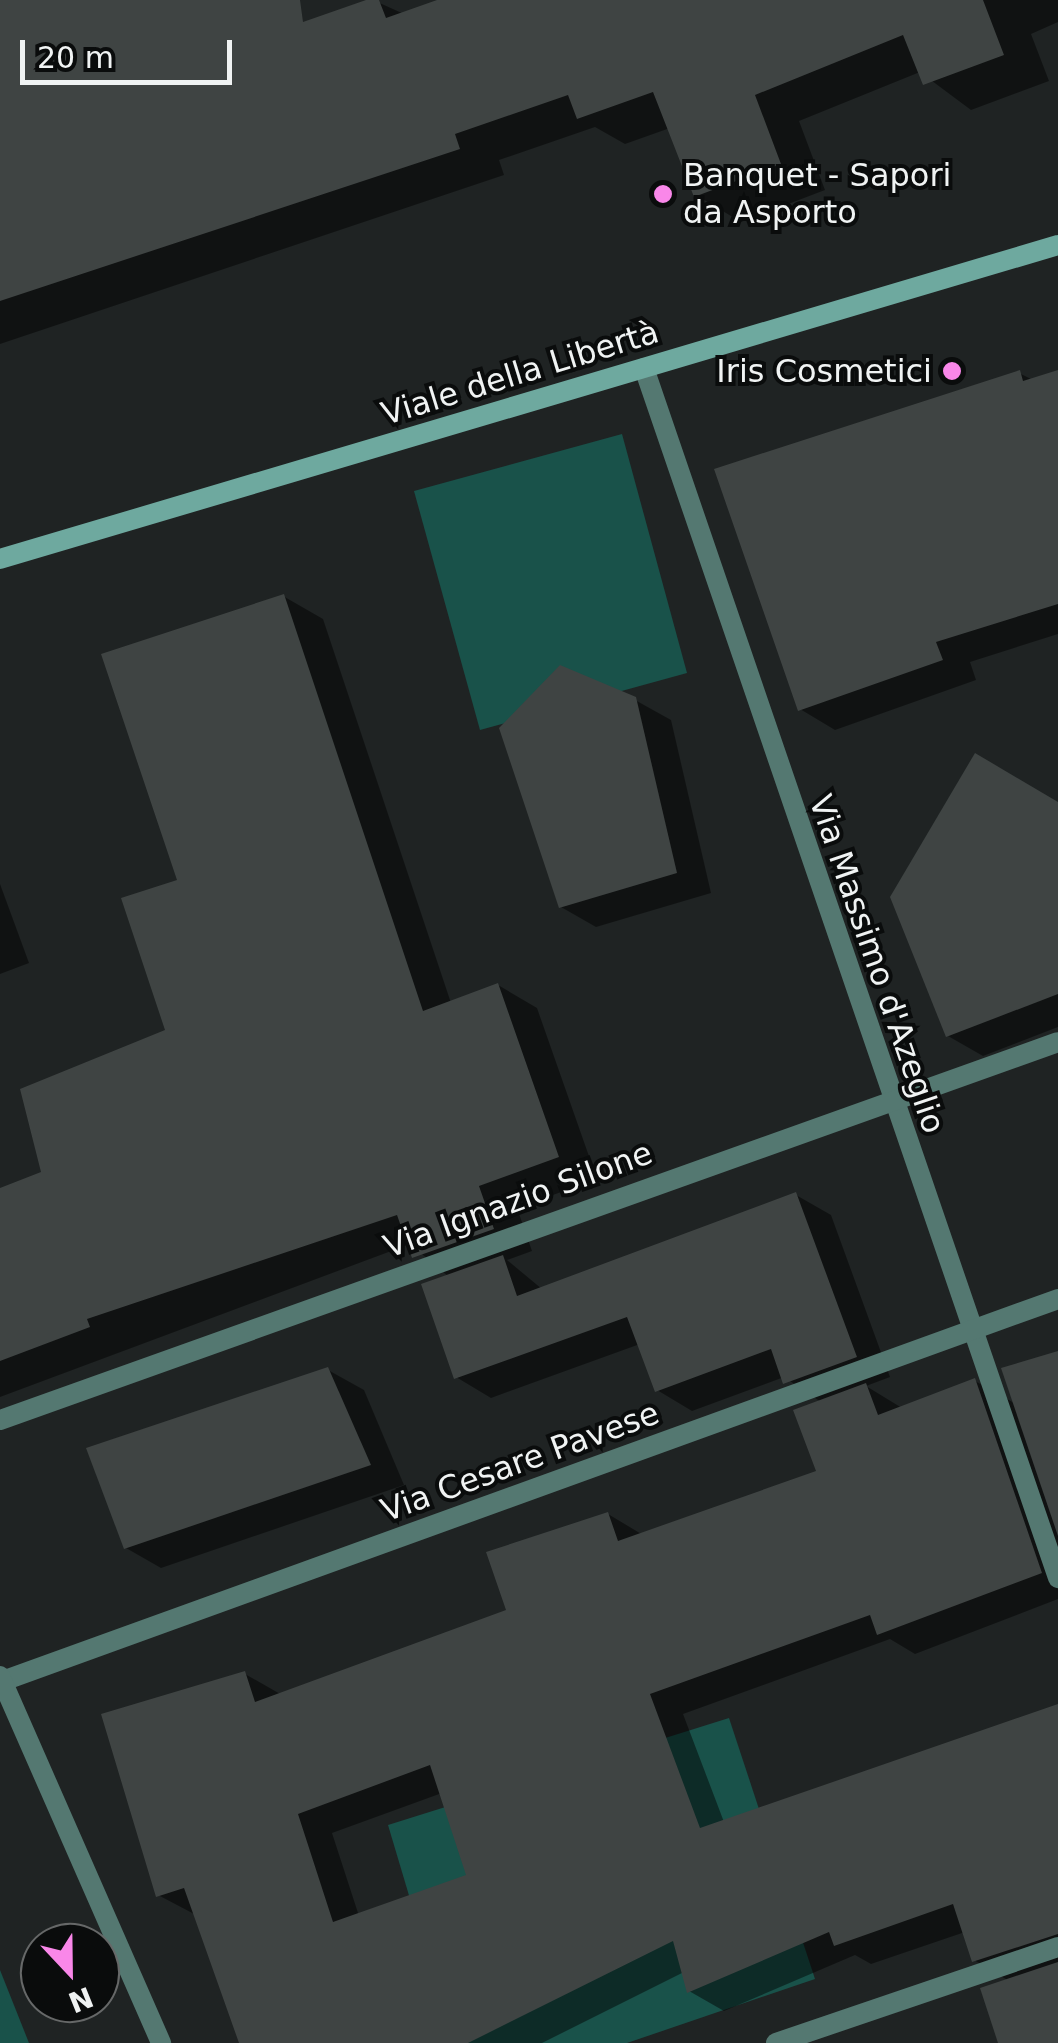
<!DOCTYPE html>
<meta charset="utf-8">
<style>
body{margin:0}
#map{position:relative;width:1058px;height:2043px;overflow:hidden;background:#1f2323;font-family:"DejaVu Sans",sans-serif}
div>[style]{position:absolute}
.green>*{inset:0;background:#19524a}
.shadow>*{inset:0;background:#0007}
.building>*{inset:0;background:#3f4443}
.minor>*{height:20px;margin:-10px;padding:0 10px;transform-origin:10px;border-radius:10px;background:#547871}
.tertiary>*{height:20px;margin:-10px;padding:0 10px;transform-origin:10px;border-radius:10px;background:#547871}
.secondary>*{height:20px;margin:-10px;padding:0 10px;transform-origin:10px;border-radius:10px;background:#6ea99f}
.dots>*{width:28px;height:28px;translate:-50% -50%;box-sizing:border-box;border:5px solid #0a0c0c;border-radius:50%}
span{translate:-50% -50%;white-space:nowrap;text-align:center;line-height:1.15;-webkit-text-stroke:8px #0a0c0c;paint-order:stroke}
.poi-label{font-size:32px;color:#f0f3f3}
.left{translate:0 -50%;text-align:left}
.right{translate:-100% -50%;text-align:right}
.street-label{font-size:32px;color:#f0f3f3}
.north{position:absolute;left:20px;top:1923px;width:100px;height:100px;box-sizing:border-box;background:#0a0c0c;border:2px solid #666868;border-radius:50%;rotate:158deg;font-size:28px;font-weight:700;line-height:40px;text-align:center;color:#f0f3f3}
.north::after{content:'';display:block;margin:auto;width:35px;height:45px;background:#f987e9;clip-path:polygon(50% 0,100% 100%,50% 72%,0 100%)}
.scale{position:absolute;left:20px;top:40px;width:212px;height:45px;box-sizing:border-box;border:5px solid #f0f3f3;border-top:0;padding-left:12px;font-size:30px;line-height:35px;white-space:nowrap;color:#f0f3f3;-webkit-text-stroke:8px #0a0c0c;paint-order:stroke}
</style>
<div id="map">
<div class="green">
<i style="clip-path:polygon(622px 434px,687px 673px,480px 730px,414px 491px)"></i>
<i style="clip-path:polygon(729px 1718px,815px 1979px,627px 2043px,453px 2043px,388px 1825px)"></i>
<i style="clip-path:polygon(0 1970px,29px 2043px,0 2043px)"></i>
</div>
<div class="shadow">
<i style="clip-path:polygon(0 0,288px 0,297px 26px,373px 0,404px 14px,445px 0,1058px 0,1058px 22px,1031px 34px,1049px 81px,971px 110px,920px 72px,799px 121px,825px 190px,741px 222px,696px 195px,670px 128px,625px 144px,595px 127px,499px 160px,504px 175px,0 344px)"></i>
<i style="clip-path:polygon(1058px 372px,1058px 634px,970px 662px,976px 680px,835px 730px,800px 709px,1019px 373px,1033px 380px)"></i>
<i style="clip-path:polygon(evenodd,283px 596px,323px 619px,451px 1003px,498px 985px,537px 1008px,597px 1179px,517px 1208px,532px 1251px,507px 1260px,542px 1289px,796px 1195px,831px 1215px,890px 1377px,866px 1386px,902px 1408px,975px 1381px,1016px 1404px,1058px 1354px,1058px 1599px,915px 1654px,890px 1639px,683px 1714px,724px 1822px,1058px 1706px,1058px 2043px,1001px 2043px,1009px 1981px,974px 1960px,965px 1932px,871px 1964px,855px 1955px,724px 2011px,689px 1991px,684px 1972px,542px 2043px,242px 2043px,196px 1915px,158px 1895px,245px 1674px,282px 1695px,509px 1612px,608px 1514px,643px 1535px,819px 1472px,821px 1402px,784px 1377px,692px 1411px,657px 1390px,640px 1344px,491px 1398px,456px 1377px,449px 1277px,410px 1244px,0 1397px,0 1191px,44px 1174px,168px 1032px,180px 882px,283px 596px,442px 1793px,469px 1877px,359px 1916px,332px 1833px,442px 1793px)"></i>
<i style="clip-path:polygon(635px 700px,671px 720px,711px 893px,596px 927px,561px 907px)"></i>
<i style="clip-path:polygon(1058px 804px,1058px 1027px,983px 1056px,948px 1036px)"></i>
<i style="clip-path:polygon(0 884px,29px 963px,0 974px)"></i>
<i style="clip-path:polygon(328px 1370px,364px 1390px,404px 1485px,161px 1568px,126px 1548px)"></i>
</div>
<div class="building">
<i style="clip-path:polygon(0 0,300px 0,303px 22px,366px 0,379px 0,386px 18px,437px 0,983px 0,1004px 55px,923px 85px,903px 35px,755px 95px,781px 164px,694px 197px,653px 92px,577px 119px,568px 95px,455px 134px,460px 149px,0 301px)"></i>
<i style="clip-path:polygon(1020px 370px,1023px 381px,1058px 370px,1058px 604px,936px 642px,943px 660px,798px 711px,714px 469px)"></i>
<i style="clip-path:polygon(284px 594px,423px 1011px,498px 983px,559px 1157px,479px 1186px,494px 1229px,412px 1258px,397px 1215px,87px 1319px,90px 1327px,0 1361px,0 1188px,41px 1172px,20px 1089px,165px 1030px,121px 898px,177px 880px,101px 654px)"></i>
<i style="clip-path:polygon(560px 665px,636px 697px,677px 873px,559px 908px,499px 728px)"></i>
<i style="clip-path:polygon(975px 753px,1058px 802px,1058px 994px,946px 1037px,890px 897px)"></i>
<i style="clip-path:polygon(796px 1192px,857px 1357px,783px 1384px,771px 1349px,655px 1392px,627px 1317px,454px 1379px,421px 1284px,503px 1255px,517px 1296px)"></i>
<i style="clip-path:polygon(1058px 1351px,1058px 1536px,1001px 1368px)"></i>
<i style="clip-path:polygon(328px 1367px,371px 1465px,124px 1549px,86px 1448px)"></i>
<i style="clip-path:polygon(evenodd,975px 1378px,1042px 1573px,877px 1635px,870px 1615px,650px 1694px,700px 1828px,1058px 1704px,1058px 1934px,972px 1962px,953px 1904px,834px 1946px,829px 1932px,687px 1993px,673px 1941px,468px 2043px,239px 2043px,184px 1888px,156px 1897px,101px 1714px,245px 1671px,255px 1702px,506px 1610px,486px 1552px,608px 1512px,618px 1541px,816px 1471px,793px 1410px,866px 1383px,878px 1415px,975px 1378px,430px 1765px,466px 1875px,333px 1922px,298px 1814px,430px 1765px)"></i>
<i style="clip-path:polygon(1058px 1962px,1058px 2043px,998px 2043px,980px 1988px)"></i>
</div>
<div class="minor">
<i style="left:644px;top:368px;width:1279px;rotate:71.11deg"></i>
<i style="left:0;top:1420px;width:1123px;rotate:-19.66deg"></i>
<i style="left:0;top:1682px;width:1125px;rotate:-19.9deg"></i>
<i style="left:776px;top:2043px;width:298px;rotate:-18.8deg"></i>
</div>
<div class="tertiary">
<i style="left:0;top:1676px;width:401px;rotate:66.3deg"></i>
</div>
<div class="secondary">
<i style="left:0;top:559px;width:1104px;rotate:-16.53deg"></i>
</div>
<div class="dots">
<i style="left:663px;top:194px;background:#f987e9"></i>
<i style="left:952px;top:371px;background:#f987e9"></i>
</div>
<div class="poi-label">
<span class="left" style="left:683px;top:194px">Banquet - Sapori<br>da Asporto</span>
<span class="right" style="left:932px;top:371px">Iris Cosmetici</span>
</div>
<div class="street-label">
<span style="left:520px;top:373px;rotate:-17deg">Viale della Libertà</span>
<span style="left:877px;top:964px;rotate:71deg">Via Massimo d'Azeglio</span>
<span style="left:518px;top:1200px;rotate:-20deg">Via Ignazio Silone</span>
<span style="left:520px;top:1462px;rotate:-20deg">Via Cesare Pavese</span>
</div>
<div class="north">N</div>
<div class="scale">20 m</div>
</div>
